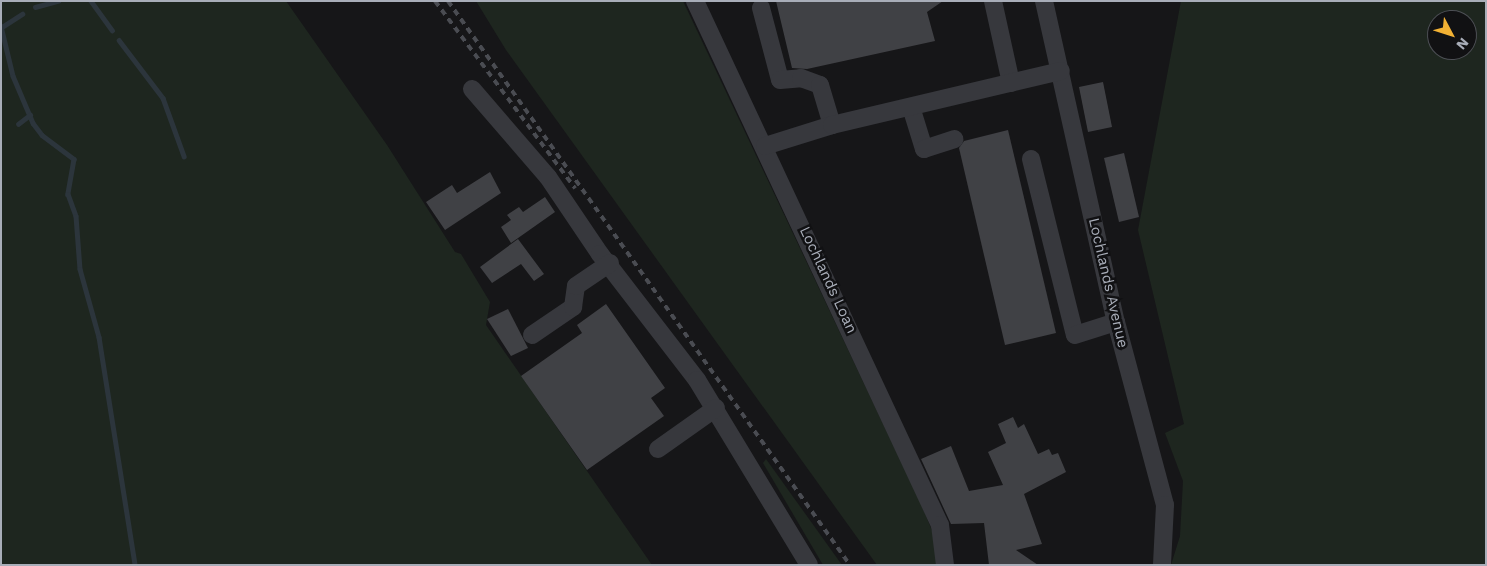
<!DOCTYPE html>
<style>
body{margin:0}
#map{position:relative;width:1487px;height:566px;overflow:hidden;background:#161618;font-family:"Work Sans",sans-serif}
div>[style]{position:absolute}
.green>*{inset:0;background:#1e261f}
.stream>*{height:4.5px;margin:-2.25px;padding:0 2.25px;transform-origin:2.25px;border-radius:2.25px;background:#2c353c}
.building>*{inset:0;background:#404145}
.minor>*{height:18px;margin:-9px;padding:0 9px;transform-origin:9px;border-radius:9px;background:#37383d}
.rail>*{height:4px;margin-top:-2px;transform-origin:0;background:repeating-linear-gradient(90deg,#4a4c52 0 6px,transparent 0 11px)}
span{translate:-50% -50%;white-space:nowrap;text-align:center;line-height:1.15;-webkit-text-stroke:5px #111113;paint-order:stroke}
.street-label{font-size:15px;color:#a8adb8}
.frame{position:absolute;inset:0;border:2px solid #a8adb8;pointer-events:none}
.north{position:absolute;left:1427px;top:10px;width:50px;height:50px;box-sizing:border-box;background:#111113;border:1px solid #4d4f55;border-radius:50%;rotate:130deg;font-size:14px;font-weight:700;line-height:20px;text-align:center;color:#a8adb8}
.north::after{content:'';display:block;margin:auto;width:18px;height:22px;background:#f2b134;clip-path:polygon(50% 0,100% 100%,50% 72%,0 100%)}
</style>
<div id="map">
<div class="green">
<i style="clip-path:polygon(1px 1px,286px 1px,387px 145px,455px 252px,461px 254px,490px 302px,486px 325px,652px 565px,1px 565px)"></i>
<i style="clip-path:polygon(476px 1px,683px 1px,922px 506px,935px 538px,937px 565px,877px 565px,506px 50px)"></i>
<i style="clip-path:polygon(evenodd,1181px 1px,1486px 1px,1486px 565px,1171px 565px,1180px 536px,1183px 481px,1165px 433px,1184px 424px,1138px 230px,1181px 1px,1437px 20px,1467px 20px,1467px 50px,1437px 50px,1437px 20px)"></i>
<i style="clip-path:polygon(766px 459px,842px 565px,823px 565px,763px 463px)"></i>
</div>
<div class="stream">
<i style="left:91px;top:1px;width:36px;rotate:54deg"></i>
<i style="left:35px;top:7px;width:24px;rotate:-15deg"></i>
<i style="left:1px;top:26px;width:51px;rotate:76.5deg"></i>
<i style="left:13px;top:76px;width:51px;rotate:66.9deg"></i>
<i style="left:33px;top:123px;width:15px;rotate:53deg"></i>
<i style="left:42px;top:135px;width:40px;rotate:37deg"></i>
<i style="left:74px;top:159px;width:36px;rotate:100deg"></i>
<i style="left:68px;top:194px;width:23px;rotate:70deg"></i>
<i style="left:76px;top:216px;width:53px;rotate:85.7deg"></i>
<i style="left:80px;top:269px;width:71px;rotate:74.4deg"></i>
<i style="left:99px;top:337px;width:231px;rotate:81deg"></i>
<i style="left:2px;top:27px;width:24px;rotate:-33deg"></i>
<i style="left:119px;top:40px;width:73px;rotate:52.8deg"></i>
<i style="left:163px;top:98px;width:62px;rotate:70.1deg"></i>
<i style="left:18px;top:124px;width:15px;rotate:-37deg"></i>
</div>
<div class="building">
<i style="clip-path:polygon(776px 1px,943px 1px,927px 12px,935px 41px,807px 69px,792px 68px)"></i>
<i style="clip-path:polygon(1103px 82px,1112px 127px,1088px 132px,1079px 87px)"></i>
<i style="clip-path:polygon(1008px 130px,1056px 333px,1005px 345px,959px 148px,964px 141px)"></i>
<i style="clip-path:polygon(1124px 153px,1139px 217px,1119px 222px,1104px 158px)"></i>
<i style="clip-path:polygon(490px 172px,501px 193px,445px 230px,426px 202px,452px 185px,457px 193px)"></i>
<i style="clip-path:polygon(545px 197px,555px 212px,511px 243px,501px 227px,511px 220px,507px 215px,519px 207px,523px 212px)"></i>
<i style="clip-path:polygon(518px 239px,544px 274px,534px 281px,521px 264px,492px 283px,480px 267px)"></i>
<i style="clip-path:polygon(606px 304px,665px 388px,651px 398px,664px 416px,587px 470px,521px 376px,582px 333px,577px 325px)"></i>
<i style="clip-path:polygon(508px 309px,528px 348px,511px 356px,487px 319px)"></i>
<i style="clip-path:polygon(1013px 417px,1018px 428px,1024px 424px,1038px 454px,1049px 449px,1052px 455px,1058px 453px,1066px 472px,1024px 494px,1042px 544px,1016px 550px,1038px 565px,989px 565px,984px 523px,951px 524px,921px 459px,951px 446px,969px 491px,1003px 485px,988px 452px,1006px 443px,998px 424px)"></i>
</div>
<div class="minor">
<i style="left:695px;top:1px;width:578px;rotate:64.94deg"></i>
<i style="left:940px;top:525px;width:40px;rotate:82.9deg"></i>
<i style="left:993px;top:1px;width:84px;rotate:77.6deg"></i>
<i style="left:1044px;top:1px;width:329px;rotate:77.4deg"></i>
<i style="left:1116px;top:322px;width:189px;rotate:75deg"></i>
<i style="left:1165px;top:505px;width:60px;rotate:92.9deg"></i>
<i style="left:761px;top:8px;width:74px;rotate:75.2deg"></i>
<i style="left:780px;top:80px;width:21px;rotate:-5deg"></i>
<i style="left:801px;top:78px;width:20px;rotate:20deg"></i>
<i style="left:820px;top:85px;width:42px;rotate:73.3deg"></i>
<i style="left:472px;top:89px;width:116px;rotate:49.2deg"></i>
<i style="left:548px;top:177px;width:93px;rotate:56deg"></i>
<i style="left:600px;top:254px;width:159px;rotate:52.4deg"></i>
<i style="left:697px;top:380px;width:216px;rotate:58.8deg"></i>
<i style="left:911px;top:107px;width:44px;rotate:72.8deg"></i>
<i style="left:924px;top:149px;width:32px;rotate:-18deg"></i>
<i style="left:765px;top:146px;width:70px;rotate:-17.4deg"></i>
<i style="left:832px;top:125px;width:235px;rotate:-13.3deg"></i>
<i style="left:1031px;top:159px;width:181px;rotate:76deg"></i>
<i style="left:1075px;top:335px;width:43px;rotate:-17.6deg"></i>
<i style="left:532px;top:335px;width:50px;rotate:-34.3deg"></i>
<i style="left:573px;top:307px;width:21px;rotate:-82deg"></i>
<i style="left:576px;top:286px;width:41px;rotate:-34.1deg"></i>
<i style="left:658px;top:449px;width:71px;rotate:-35.3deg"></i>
</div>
<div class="rail">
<i style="left:435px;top:1px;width:234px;rotate:53.2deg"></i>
<i style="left:448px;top:1px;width:693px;rotate:54.52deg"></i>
</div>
<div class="street-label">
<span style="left:828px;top:280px;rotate:65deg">Lochlands Loan</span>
<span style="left:1108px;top:283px;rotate:77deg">Lochlands Avenue</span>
</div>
<div class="frame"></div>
<div class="north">N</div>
</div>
